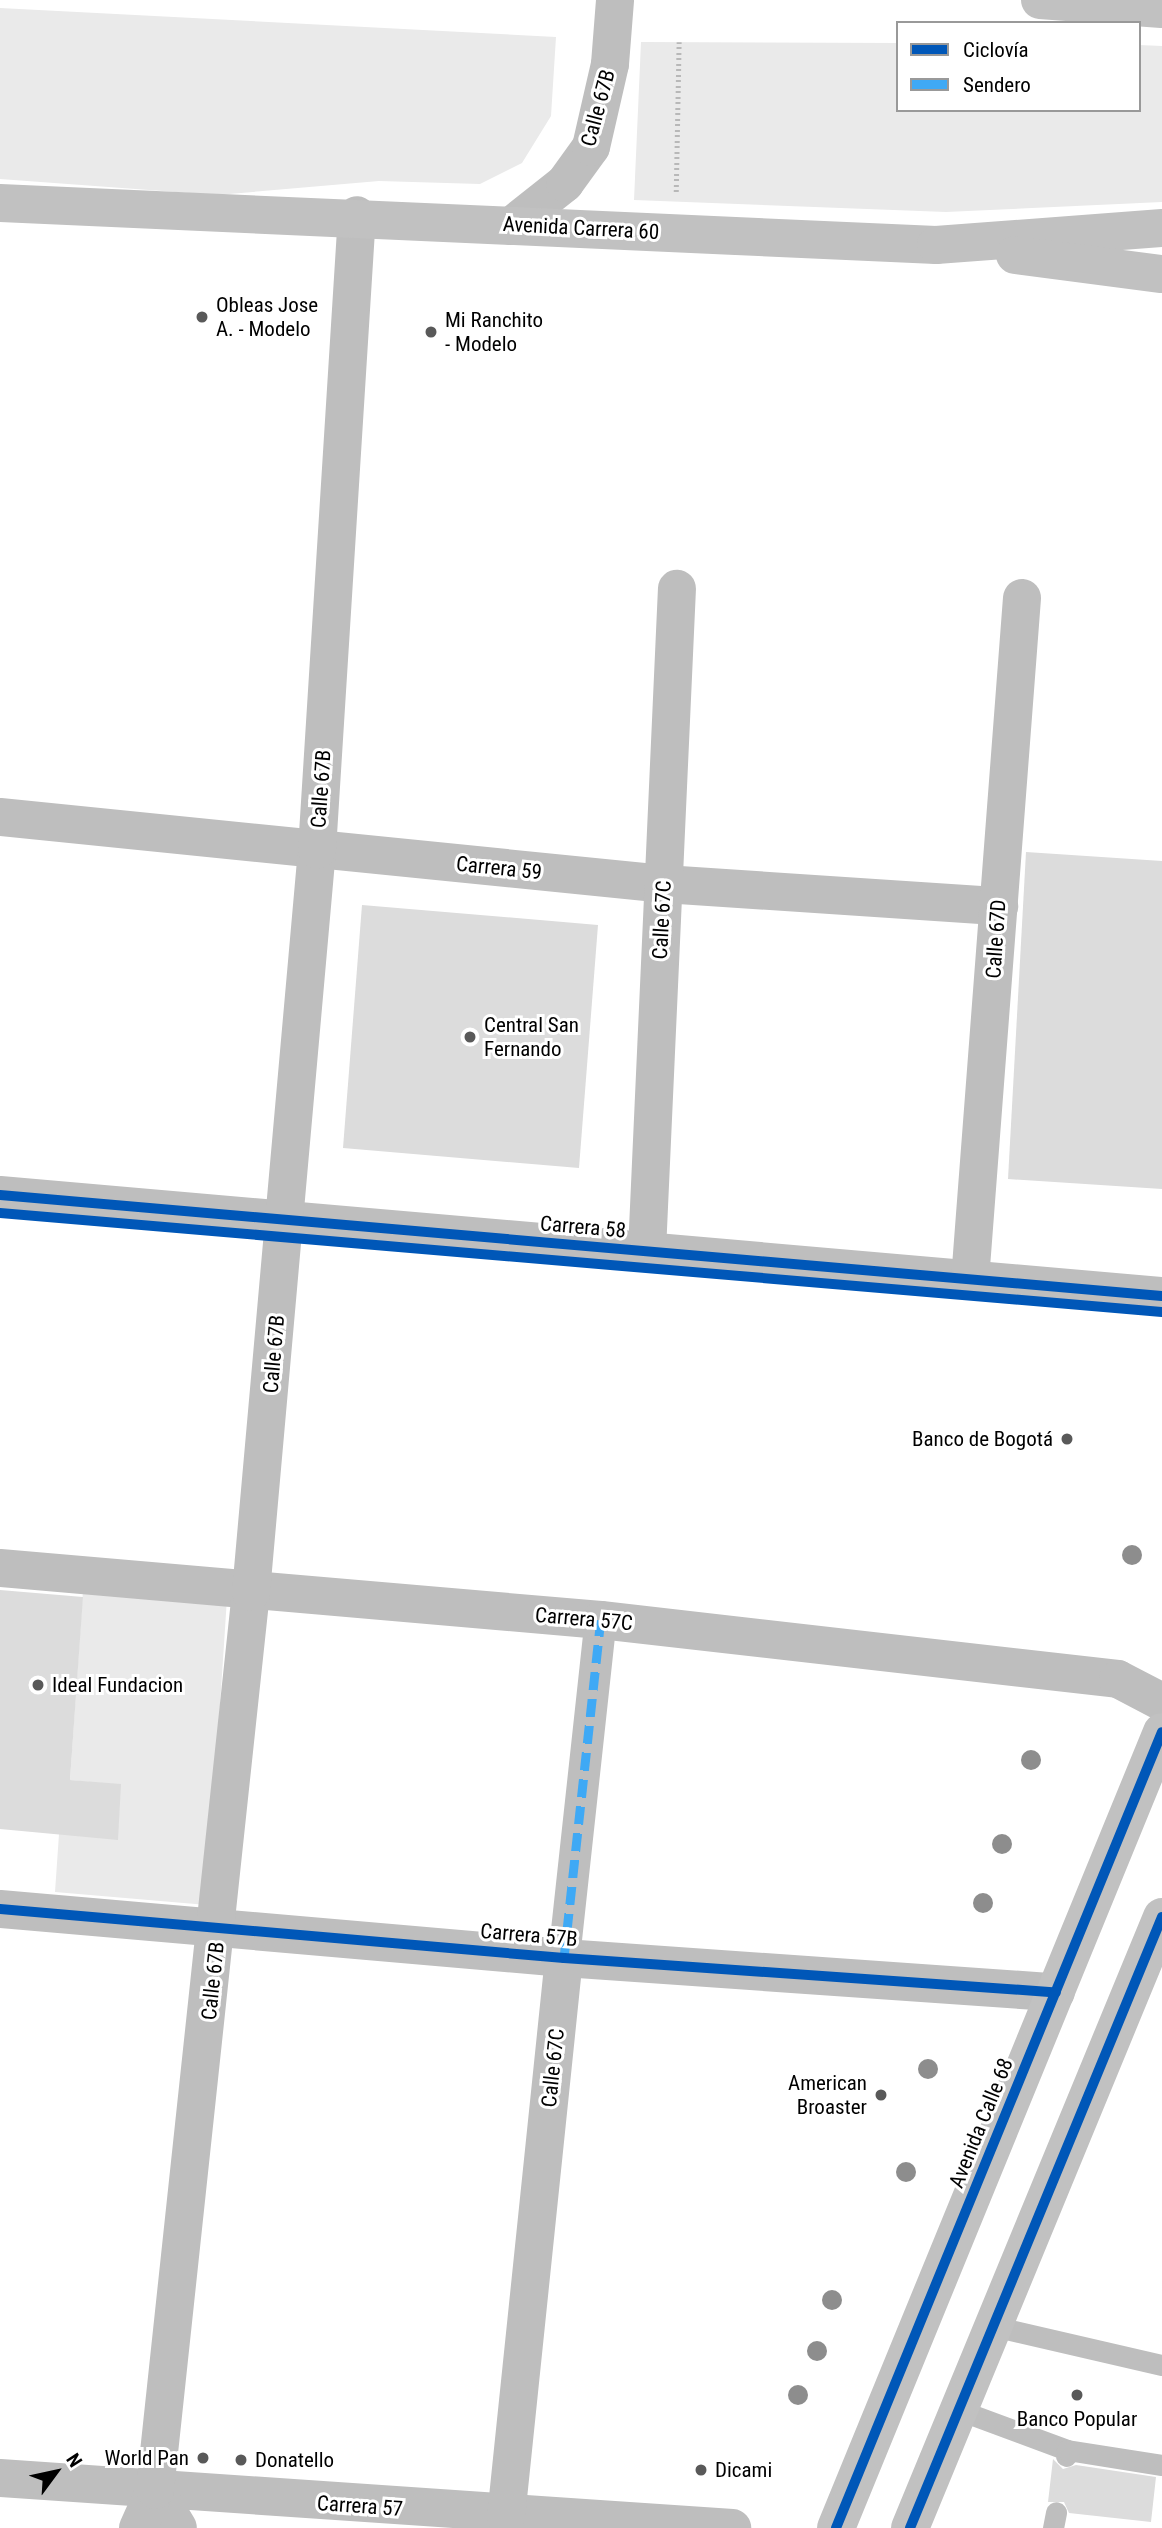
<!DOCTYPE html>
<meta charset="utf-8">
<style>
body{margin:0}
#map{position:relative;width:1162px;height:2528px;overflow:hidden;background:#fff;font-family:"Roboto Condensed",sans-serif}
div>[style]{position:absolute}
.green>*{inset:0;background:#eaeaea}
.building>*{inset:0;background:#dcdcdc}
.path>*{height:4.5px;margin-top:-2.25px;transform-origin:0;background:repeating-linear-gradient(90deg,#b8b8b8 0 2px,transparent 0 5.5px)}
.service>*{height:21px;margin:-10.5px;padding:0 10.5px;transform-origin:10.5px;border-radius:10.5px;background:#bebebe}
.pedestrian>*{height:32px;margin:-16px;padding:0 16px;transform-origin:16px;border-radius:16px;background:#bebebe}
.minor>*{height:38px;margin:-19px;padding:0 19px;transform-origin:19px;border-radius:19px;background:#bebebe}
.secondary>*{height:38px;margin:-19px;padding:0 19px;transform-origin:19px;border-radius:19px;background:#c1c1c1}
.quiet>*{height:9px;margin-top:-4.5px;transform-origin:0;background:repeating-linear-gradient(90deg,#3fa9f5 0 18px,transparent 0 27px)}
.cycleway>*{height:10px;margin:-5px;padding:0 5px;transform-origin:5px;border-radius:5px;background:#0057b8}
.trees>*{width:20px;height:20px;margin:-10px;border-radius:50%;background:#8d8d8d}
.dots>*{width:19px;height:19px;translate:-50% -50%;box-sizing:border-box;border:4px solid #fff;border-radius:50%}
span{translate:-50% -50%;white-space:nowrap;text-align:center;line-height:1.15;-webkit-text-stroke:6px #fff;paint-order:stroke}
.street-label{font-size:21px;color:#000}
.poi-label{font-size:21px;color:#000}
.left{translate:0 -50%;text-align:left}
.right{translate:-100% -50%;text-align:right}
.legend{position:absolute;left:896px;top:21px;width:245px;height:91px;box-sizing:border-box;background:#fff;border:2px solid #999;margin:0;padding:9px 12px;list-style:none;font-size:21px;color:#000}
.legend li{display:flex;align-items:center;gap:14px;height:35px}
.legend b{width:35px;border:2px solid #999}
.north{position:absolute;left:21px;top:2437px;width:70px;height:70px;-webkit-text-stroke:5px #fff;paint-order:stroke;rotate:57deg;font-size:19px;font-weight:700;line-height:28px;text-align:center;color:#000}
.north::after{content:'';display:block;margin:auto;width:24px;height:32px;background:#000;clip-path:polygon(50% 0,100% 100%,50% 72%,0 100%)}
</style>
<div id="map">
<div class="green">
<i style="clip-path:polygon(0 8px,556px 37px,551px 116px,522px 163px,480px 184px,379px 181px,217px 195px,0 179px)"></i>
<i style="clip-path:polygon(641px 42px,898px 43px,898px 110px,1139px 110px,1139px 45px,1162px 46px,1162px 202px,946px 212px,634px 200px)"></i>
<i style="clip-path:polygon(83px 1590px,227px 1598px,207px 1905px,55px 1892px,59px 1834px,121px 1785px,70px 1780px)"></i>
</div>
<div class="building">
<i style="clip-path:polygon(1026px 852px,1162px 861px,1162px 1189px,1008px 1179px)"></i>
<i style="clip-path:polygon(362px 905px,598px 925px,579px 1168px,343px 1148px)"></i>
<i style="clip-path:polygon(0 1590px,83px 1597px,70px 1780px,121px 1784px,118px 1840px,0 1829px)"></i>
<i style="clip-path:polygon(1053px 2459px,1063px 2469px,1076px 2465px,1156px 2477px,1151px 2522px,1069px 2513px,1064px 2502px,1048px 2502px)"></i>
</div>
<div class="path">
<i style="left:676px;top:192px;width:150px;rotate:-88.9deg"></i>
</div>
<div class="service">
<i style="left:993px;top:2326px;width:173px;rotate:13deg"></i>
<i style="left:959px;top:2410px;width:115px;rotate:20.3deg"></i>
<i style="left:1067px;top:2450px;width:6px;rotate:99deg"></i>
<i style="left:1067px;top:2450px;width:96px;rotate:9deg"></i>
<i style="left:1053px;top:2528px;width:16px;rotate:-79deg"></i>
</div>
<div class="pedestrian">
<i style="left:564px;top:1958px;width:340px;rotate:-83.8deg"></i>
</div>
<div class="minor">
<i style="left:511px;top:226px;width:69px;rotate:-38.5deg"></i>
<i style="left:565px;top:183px;width:44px;rotate:-54.2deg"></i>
<i style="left:591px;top:147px;width:85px;rotate:-77.1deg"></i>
<i style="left:610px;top:64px;width:64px;rotate:-85.5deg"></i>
<i style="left:0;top:817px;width:667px;rotate:5.76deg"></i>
<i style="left:664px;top:884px;width:336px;rotate:3.8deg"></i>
<i style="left:0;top:1195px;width:1166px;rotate:4.97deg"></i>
<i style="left:647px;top:1251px;width:663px;rotate:-87.41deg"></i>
<i style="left:970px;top:1280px;width:684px;rotate:-85.64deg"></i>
<i style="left:0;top:1568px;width:603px;rotate:4.95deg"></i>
<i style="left:601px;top:1620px;width:520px;rotate:6.51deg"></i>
<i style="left:1118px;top:1679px;width:50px;rotate:27.6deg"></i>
<i style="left:0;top:1909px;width:566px;rotate:4.97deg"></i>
<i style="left:564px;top:1958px;width:493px;rotate:4deg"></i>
<i style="left:0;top:2478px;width:734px;rotate:3.91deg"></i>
<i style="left:155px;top:2490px;width:44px;rotate:58.8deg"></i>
<i style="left:506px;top:2517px;width:562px;rotate:-84.08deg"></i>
<i style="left:138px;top:2528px;width:42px;rotate:-65.9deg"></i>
<i style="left:155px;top:2490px;width:903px;rotate:-83.9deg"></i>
<i style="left:251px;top:1592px;width:745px;rotate:-84.92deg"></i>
<i style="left:317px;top:850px;width:636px;rotate:-86.4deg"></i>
</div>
<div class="secondary">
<i style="left:1040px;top:0;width:122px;rotate:4.2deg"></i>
<i style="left:0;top:203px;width:937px;rotate:2.57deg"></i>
<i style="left:936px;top:245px;width:227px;rotate:-4.3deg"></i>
<i style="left:1015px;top:255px;width:148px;rotate:7.4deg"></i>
<i style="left:836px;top:2528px;width:860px;rotate:-67.73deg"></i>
<i style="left:910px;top:2528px;width:661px;rotate:-67.59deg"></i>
</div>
<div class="quiet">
<i style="left:564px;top:1958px;width:340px;rotate:-83.8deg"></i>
</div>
<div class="cycleway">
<i style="left:0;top:1195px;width:1166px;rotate:4.97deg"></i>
<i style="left:0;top:1213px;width:1166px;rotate:4.87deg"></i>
<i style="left:0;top:1909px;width:566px;rotate:4.97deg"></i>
<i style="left:564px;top:1958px;width:493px;rotate:4deg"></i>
<i style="left:836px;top:2528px;width:860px;rotate:-67.73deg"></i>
<i style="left:910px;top:2528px;width:661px;rotate:-67.59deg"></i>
</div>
<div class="trees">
<i style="left:1132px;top:1555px"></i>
<i style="left:1031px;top:1760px"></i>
<i style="left:1002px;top:1844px"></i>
<i style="left:983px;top:1903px"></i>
<i style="left:928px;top:2069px"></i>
<i style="left:906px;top:2172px"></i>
<i style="left:832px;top:2300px"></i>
<i style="left:817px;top:2351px"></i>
<i style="left:798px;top:2395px"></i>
</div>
<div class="dots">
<i style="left:202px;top:317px;background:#595959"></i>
<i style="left:431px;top:332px;background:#595959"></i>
<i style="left:470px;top:1037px;background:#595959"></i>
<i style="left:1067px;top:1439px;background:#595959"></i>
<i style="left:38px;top:1685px;background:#595959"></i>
<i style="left:881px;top:2095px;background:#595959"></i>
<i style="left:1077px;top:2395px;background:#595959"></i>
<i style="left:203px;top:2458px;background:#595959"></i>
<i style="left:241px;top:2460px;background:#595959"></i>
<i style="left:701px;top:2470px;background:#595959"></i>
</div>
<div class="street-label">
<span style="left:598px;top:108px;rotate:-75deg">Calle 67B</span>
<span style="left:581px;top:228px;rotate:3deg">Avenida Carrera 60</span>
<span style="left:321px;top:789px;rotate:-86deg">Calle 67B</span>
<span style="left:499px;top:868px;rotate:6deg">Carrera 59</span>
<span style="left:662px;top:920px;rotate:-87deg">Calle 67C</span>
<span style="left:996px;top:939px;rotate:-86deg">Calle 67D</span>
<span style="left:583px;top:1227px;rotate:5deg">Carrera 58</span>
<span style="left:274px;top:1354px;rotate:-85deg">Calle 67B</span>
<span style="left:584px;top:1619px;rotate:5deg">Carrera 57C</span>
<span style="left:529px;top:1935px;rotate:5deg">Carrera 57B</span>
<span style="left:213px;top:1981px;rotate:-84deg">Calle 67B</span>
<span style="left:553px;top:2068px;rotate:-84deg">Calle 67C</span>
<span style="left:981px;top:2123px;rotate:-68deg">Avenida Calle 68</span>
<span style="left:360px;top:2506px;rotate:4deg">Carrera 57</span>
</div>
<div class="poi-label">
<span class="left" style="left:216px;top:317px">Obleas Jose<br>A. - Modelo</span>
<span class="left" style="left:445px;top:332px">Mi Ranchito<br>- Modelo</span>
<span class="left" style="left:484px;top:1037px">Central San<br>Fernando</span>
<span class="right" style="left:1053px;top:1439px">Banco de Bogotá</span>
<span class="left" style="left:52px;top:1685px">Ideal Fundacion</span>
<span class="right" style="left:867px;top:2095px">American<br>Broaster</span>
<span style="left:1077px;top:2419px">Banco Popular</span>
<span class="right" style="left:189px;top:2458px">World Pan</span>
<span class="left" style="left:255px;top:2460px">Donatello</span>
<span class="left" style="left:715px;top:2470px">Dicami</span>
</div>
<ul class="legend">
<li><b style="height:9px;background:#0057b8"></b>Ciclovía</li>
<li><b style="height:9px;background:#3fa9f5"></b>Sendero</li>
</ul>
<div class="north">N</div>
</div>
